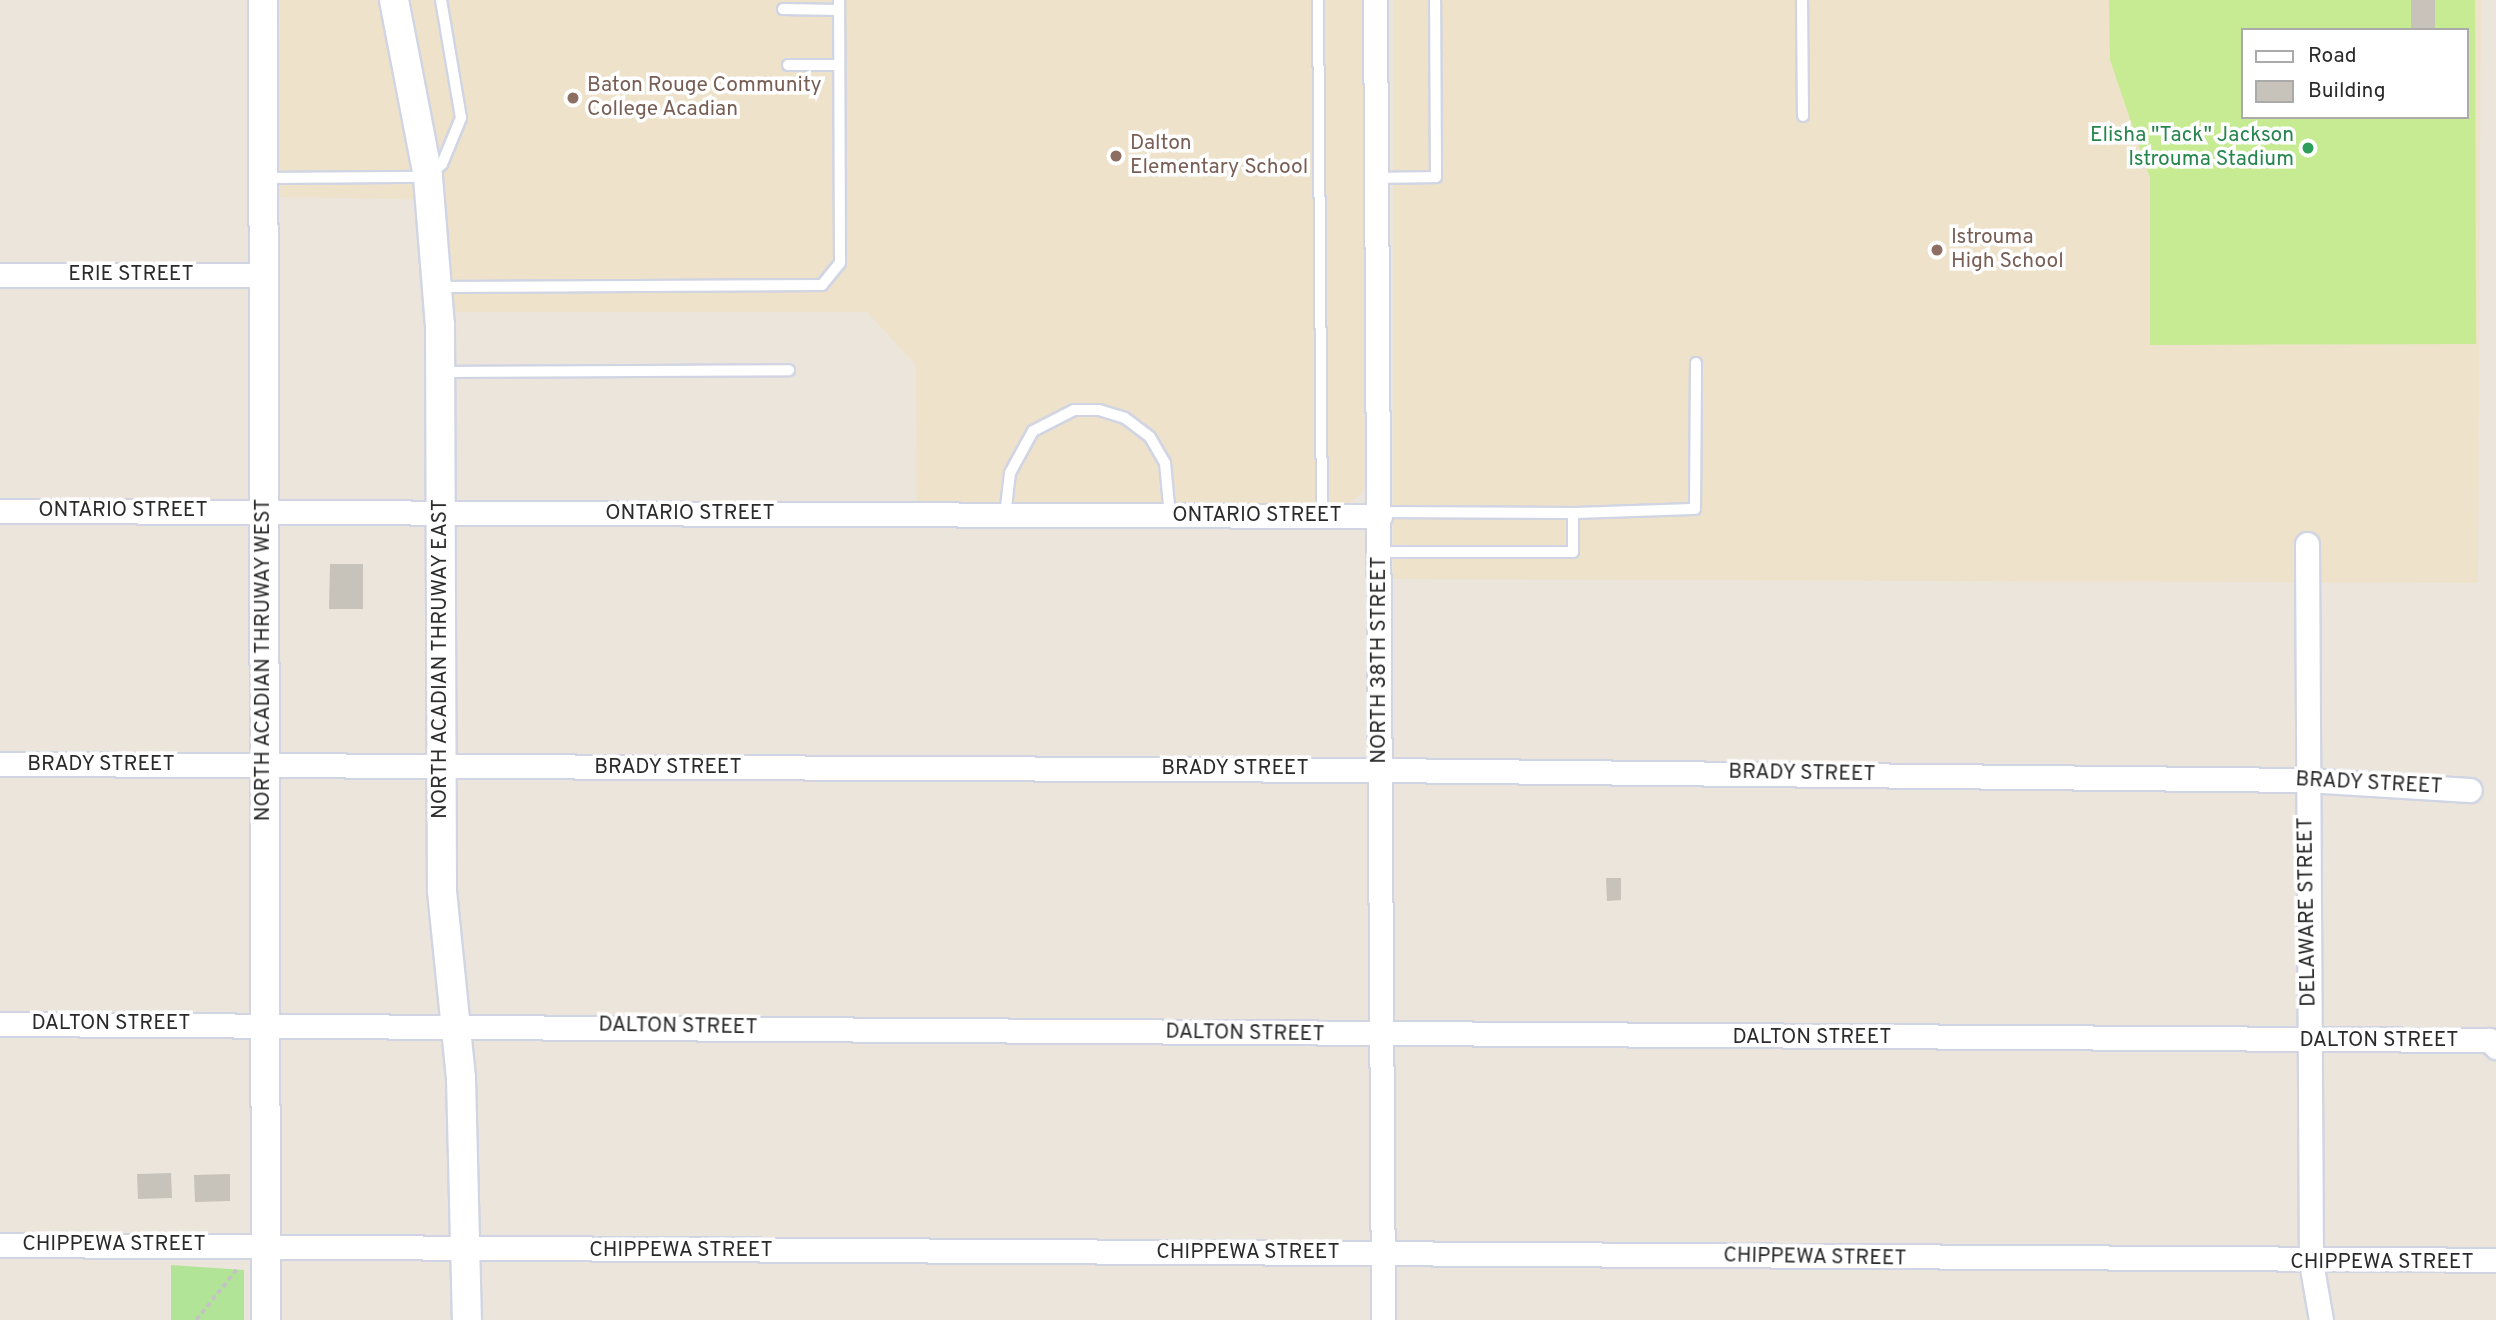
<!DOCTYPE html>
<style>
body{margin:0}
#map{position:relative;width:2496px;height:1320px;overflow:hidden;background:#ece5dc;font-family:Overpass,sans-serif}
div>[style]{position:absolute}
.education>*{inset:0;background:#eee2cb}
.green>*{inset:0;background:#b2e497}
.pitch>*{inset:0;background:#c7eb93}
.building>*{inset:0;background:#c7c3ba}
.path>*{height:3.5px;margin-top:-1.75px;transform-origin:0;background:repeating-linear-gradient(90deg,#c3c3c3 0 5px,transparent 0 8.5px)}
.roads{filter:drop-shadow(2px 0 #d1d5e3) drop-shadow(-2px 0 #d1d5e3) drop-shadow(0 2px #d1d5e3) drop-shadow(0 -2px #d1d5e3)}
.service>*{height:10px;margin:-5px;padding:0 5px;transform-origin:5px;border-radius:5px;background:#fff}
.minor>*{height:23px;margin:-11.5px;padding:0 11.5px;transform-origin:11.5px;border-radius:11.5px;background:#fff}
.tertiary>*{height:28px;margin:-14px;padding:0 14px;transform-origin:14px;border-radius:14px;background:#fff}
.dots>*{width:19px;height:19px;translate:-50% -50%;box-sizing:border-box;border:4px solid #fff;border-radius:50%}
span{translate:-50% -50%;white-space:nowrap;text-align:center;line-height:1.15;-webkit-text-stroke:7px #fff;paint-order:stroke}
.education-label{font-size:21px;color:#785e54}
.left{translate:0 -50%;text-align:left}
.leisure-label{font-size:21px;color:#27864d}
.right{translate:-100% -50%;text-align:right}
.street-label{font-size:21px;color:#2a2a2a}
.legend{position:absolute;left:2241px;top:28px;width:228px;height:91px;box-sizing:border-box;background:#fff;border:2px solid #aaa;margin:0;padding:9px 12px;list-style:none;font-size:21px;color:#2a2a2a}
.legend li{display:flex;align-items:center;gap:14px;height:35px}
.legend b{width:35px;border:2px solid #aaa}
</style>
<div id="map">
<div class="education">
<i style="clip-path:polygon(280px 0,1364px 0,1364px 490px,1352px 502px,1334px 504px,917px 504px,916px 365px,867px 312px,453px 312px,446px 200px,276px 197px)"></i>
<i style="clip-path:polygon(evenodd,1393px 0,2481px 0,2478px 583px,1393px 579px,1393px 0,2242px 30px,2466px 30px,2466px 117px,2242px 117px,2242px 30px)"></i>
</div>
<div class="green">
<i style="clip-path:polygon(171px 1265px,244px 1270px,244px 1320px,171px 1320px)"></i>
</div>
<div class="pitch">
<i style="clip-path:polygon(evenodd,2109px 0,2475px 0,2476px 344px,2150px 345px,2150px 178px,2110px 60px,2109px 0,2242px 30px,2466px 30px,2466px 117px,2242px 117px,2242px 30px)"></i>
</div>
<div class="building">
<i style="clip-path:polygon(2411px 0,2435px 0,2435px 30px,2411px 30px)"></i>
<i style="clip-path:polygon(330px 564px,363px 564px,363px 609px,329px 609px)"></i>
<i style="clip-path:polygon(1606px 878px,1621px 878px,1621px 900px,1607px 901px)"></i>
<i style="clip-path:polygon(171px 1173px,172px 1198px,138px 1199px,137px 1174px)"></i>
<i style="clip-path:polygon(230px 1174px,230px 1201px,195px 1202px,194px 1175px)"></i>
</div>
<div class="path">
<i style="left:196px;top:1320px;width:67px;rotate:-51.1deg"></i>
</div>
<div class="roads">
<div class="service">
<i style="left:1318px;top:0;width:516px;rotate:89.56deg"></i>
<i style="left:1802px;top:0;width:116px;rotate:89.5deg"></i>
<i style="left:783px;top:9px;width:56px;rotate:1deg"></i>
<i style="left:788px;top:65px;width:51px"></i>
<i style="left:266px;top:178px;width:162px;rotate:-0.4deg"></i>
<i style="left:428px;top:177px;width:19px;rotate:-43deg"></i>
<i style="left:442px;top:164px;width:50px;rotate:-67.6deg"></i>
<i style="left:461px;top:118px;width:120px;rotate:-99.6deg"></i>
<i style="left:1377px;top:178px;width:59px;rotate:-1deg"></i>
<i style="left:1436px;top:177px;width:177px;rotate:-90.3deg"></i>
<i style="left:438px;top:287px;width:384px;rotate:-0.3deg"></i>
<i style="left:822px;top:285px;width:28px;rotate:-51deg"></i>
<i style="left:840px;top:263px;width:263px;rotate:-90.2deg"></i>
<i style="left:441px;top:372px;width:348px;rotate:-0.3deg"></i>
<i style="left:1573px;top:513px;width:122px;rotate:-1.9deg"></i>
<i style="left:1695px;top:509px;width:146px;rotate:-89.6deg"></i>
<i style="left:1005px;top:516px;width:43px;rotate:-83.4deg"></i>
<i style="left:1010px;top:473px;width:48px;rotate:-61.3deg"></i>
<i style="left:1033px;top:431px;width:46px;rotate:-27.1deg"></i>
<i style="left:1074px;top:410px;width:25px"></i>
<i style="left:1099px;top:410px;width:27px;rotate:17deg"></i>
<i style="left:1125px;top:418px;width:31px;rotate:37deg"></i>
<i style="left:1150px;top:437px;width:30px;rotate:60deg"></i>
<i style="left:1165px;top:463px;width:53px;rotate:84.6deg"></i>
<i style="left:1380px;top:552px;width:193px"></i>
<i style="left:1573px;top:552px;width:39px;rotate:-90deg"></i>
<i style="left:1573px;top:513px;width:193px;rotate:-179.7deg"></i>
</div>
<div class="minor">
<i style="left:1375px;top:0;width:1320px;rotate:89.65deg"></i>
<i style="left:0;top:275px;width:263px"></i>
<i style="left:0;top:511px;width:1380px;rotate:0.21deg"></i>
<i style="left:2307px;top:544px;width:718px;rotate:89.68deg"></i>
<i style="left:2311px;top:1262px;width:59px;rotate:80.2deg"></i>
<i style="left:0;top:764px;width:1379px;rotate:0.25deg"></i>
<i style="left:1379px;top:770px;width:927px;rotate:0.62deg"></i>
<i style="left:2306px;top:780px;width:164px;rotate:3.5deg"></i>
<i style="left:0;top:1024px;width:2489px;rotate:0.37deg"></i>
<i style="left:2489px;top:1040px;width:10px;rotate:45deg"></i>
<i style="left:0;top:1245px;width:2496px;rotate:0.34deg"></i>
</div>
<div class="tertiary">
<i style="left:263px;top:0;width:1320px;rotate:89.87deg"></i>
<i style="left:394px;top:0;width:180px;rotate:79.1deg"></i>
<i style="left:428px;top:177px;width:148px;rotate:85.4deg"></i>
<i style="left:440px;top:325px;width:566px;rotate:89.8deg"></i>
<i style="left:442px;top:891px;width:188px;rotate:84.2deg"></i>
<i style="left:461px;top:1078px;width:242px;rotate:88.6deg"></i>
</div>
</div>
<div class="dots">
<i style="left:573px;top:98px;background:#8d6e63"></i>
<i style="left:2308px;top:148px;background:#2e9e5b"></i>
<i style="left:1116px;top:156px;background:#8d6e63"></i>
<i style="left:1937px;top:250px;background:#8d6e63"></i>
</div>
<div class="education-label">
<span class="left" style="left:587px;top:98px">Baton Rouge Community<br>College Acadian</span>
<span class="left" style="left:1130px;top:156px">Dalton<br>Elementary School</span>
<span class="left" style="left:1951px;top:250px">Istrouma<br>High School</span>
</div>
<div class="leisure-label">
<span class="right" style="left:2294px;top:148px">Elisha "Tack" Jackson<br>Istrouma Stadium</span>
</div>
<div class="street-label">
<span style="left:131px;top:275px">ERIE STREET</span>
<span style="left:123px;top:511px">ONTARIO STREET</span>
<span style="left:690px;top:514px">ONTARIO STREET</span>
<span style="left:1257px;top:516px">ONTARIO STREET</span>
<span style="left:441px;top:659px;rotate:-90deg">NORTH ACADIAN THRUWAY EAST</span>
<span style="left:264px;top:660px;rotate:-90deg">NORTH ACADIAN THRUWAY WEST</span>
<span style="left:1380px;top:660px;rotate:-90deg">NORTH 38TH STREET</span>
<span style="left:101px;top:765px">BRADY STREET</span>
<span style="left:668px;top:768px">BRADY STREET</span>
<span style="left:1235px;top:769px">BRADY STREET</span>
<span style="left:1802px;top:774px;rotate:1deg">BRADY STREET</span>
<span style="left:2369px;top:784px;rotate:3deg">BRADY STREET</span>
<span style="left:2308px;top:912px;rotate:-91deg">DELAWARE STREET</span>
<span style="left:111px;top:1024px">DALTON STREET</span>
<span style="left:678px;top:1027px;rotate:1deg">DALTON STREET</span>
<span style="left:1245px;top:1034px;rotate:1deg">DALTON STREET</span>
<span style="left:1812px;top:1038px">DALTON STREET</span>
<span style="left:2379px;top:1041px">DALTON STREET</span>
<span style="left:114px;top:1245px">CHIPPEWA STREET</span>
<span style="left:681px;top:1251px">CHIPPEWA STREET</span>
<span style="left:1248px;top:1253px">CHIPPEWA STREET</span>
<span style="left:1815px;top:1258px;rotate:1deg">CHIPPEWA STREET</span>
<span style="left:2382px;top:1263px">CHIPPEWA STREET</span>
</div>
<ul class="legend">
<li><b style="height:9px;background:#fff"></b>Road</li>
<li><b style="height:19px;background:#c7c3ba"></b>Building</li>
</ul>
</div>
